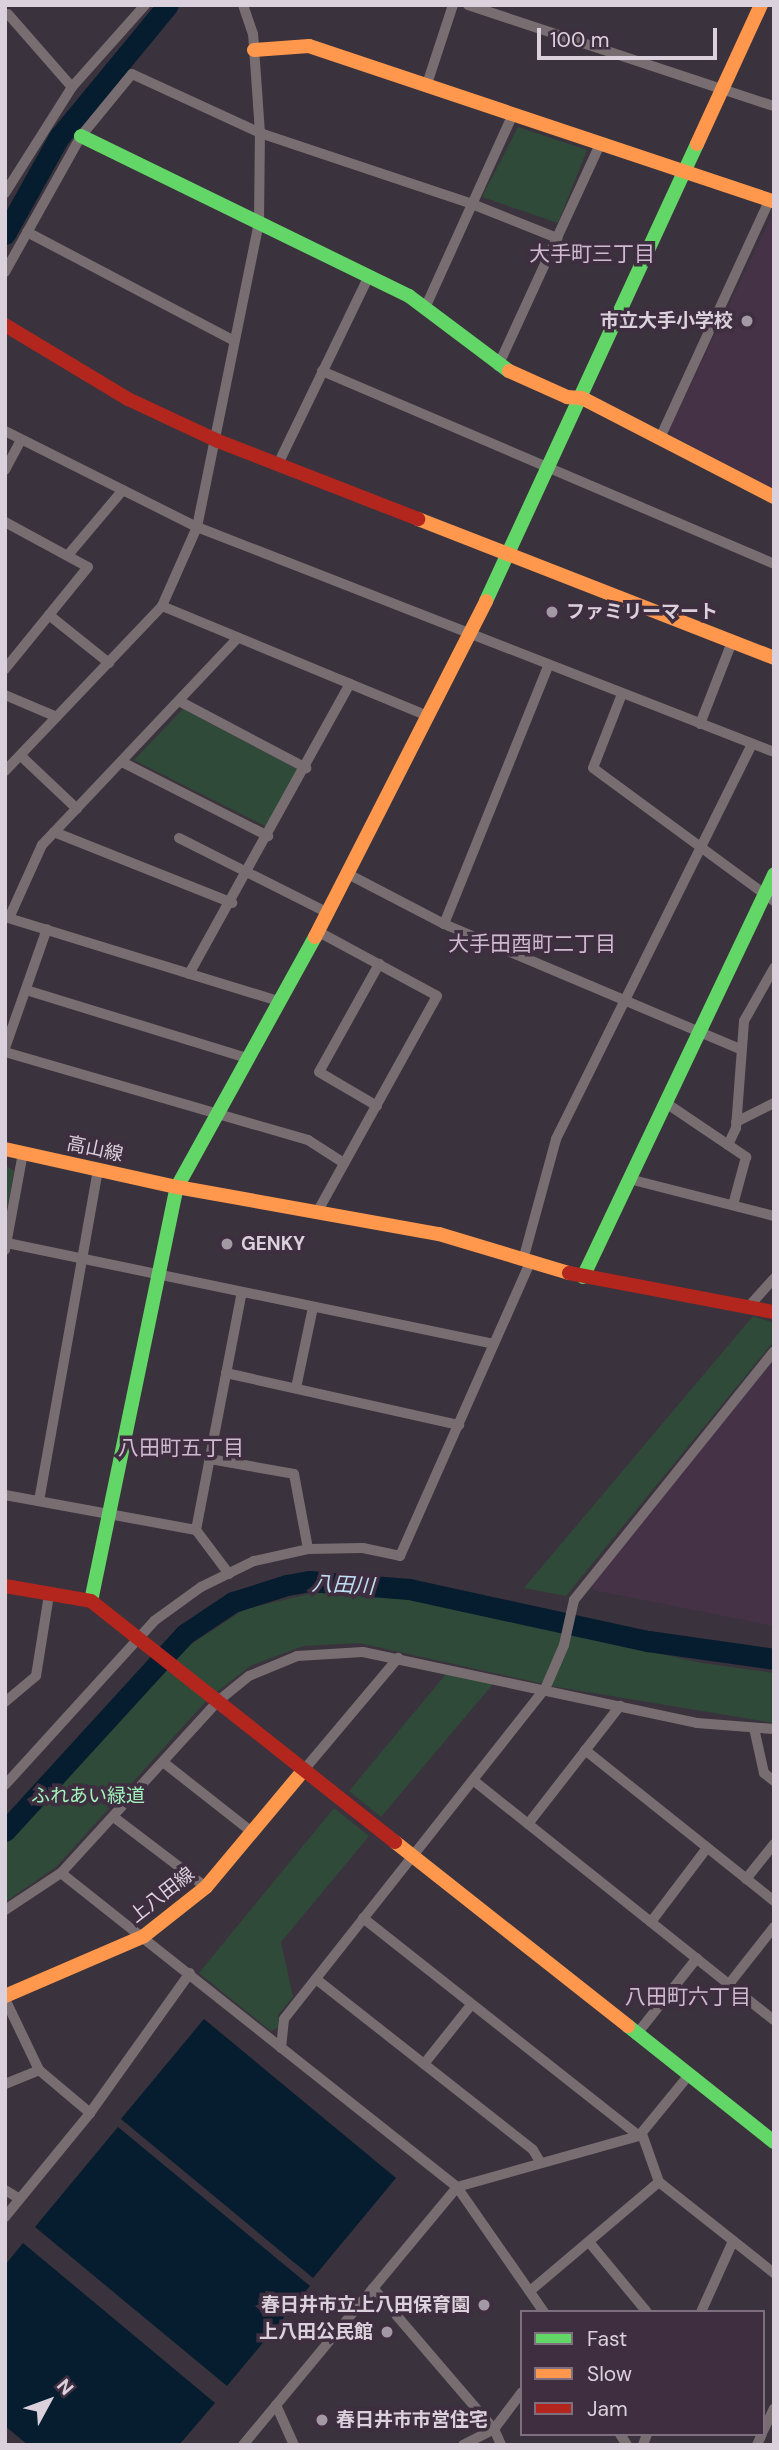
<!DOCTYPE html>
<meta charset="utf-8">
<style>
body{margin:0}
#map{position:relative;width:779px;height:2450px;overflow:hidden;background:#3a323c;font-family:"DM Sans","Noto Sans JP",sans-serif}
div>[style]{position:absolute}
.built>*{inset:0;background:#453247}
.green>*{inset:0;background:#304a39}
.water>*{inset:0;background:#051d2e}
.river>*{height:21px;margin:-10.5px;padding:0 10.5px;transform-origin:10.5px;border-radius:10.5px;background:#051d2e}
.street>*{height:10px;margin:-5px;padding:0 5px;transform-origin:5px;border-radius:5px;background:#786e71}
.fast>*{height:14px;margin:-7px;padding:0 7px;transform-origin:7px;border-radius:7px;background:#63d668}
.slow>*{height:14px;margin:-7px;padding:0 7px;transform-origin:7px;border-radius:7px;background:#ff974d}
.jam>*{height:14px;margin:-7px;padding:0 7px;transform-origin:7px;border-radius:7px;background:#b3261e}
.dots>*{width:19px;height:19px;translate:-50% -50%;box-sizing:border-box;border:4px solid #3e2e40;border-radius:50%}
span{translate:-50% -50%;white-space:nowrap;text-align:center;line-height:1.15;-webkit-text-stroke:7px #3e2e40;paint-order:stroke}
.poi-label{font-size:19px;color:#dbd1dc;font-weight:700}
.right{translate:-100% -50%;text-align:right}
.left{translate:0 -50%;text-align:left}
.street-label{font-size:19px;color:#dbd1dc}
.park-label{font-size:19px;color:#a0f4bc}
.neighbourhood-label{font-size:21px;color:#cebad1}
.water-label{font-size:21px;color:#c0def5;font-style:italic}
.frame{position:absolute;inset:0;border:7px solid #dbd1dc;pointer-events:none}
.legend{position:absolute;left:520px;top:2310px;width:245px;height:126px;box-sizing:border-box;background:#3e2e40;border:2px solid #7d6f7e;margin:0;padding:9px 12px;list-style:none;font-size:21px;color:#dbd1dc}
.legend li{display:flex;align-items:center;gap:14px;height:35px}
.legend b{width:35px;border:2px solid #7d6f7e}
.north{position:absolute;left:14px;top:2366px;width:70px;height:70px;-webkit-text-stroke:5px #3e2e40;paint-order:stroke;rotate:49deg;font-size:19px;font-weight:700;line-height:28px;text-align:center;color:#dbd1dc}
.north::after{content:'';display:block;margin:auto;width:24px;height:32px;background:#dbd1dc;clip-path:polygon(50% 0,100% 100%,50% 72%,0 100%)}
.scale{position:absolute;left:537px;top:28px;width:180px;height:32px;box-sizing:border-box;border:4px solid #dbd1dc;border-top:0;padding-left:9px;font-size:21px;line-height:24px;white-space:nowrap;color:#dbd1dc;-webkit-text-stroke:5px #3e2e40;paint-order:stroke}
</style>
<div id="map">
<div class="built">
<i style="clip-path:polygon(774px 211px,774px 489px,672px 436px,669px 430px)"></i>
<i style="clip-path:polygon(774px 1359px,774px 1626px,593px 1590px,591px 1583px)"></i>
</div>
<div class="green">
<i style="clip-path:polygon(518px 127px,587px 150px,558px 223px,482px 197px)"></i>
<i style="clip-path:polygon(183px 709px,299px 770px,267px 827px,134px 760px)"></i>
<i style="clip-path:polygon(5px 1165px,14px 1171px,5px 1221px)"></i>
<i style="clip-path:polygon(753px 1316px,774px 1323px,774px 1341px,566px 1596px,524px 1588px)"></i>
<i style="clip-path:polygon(322px 1591px,373px 1591px,702px 1663px,774px 1673px,774px 1723px,557px 1687px,359px 1643px,303px 1646px,250px 1666px,208px 1699px,56px 1867px,5px 1902px,5px 1839px,39px 1810px,157px 1675px,193px 1643px,245px 1609px)"></i>
<i style="clip-path:polygon(446px 1674px,493px 1684px,381px 1817px,349px 1791px)"></i>
<i style="clip-path:polygon(334px 1808px,369px 1836px,281px 1942px,293px 1997px,278px 2015px,279px 2027px,271px 2031px,199px 1973px)"></i>
</div>
<div class="water">
<i style="clip-path:polygon(204px 2019px,396px 2178px,313px 2278px,121px 2119px)"></i>
<i style="clip-path:polygon(118px 2127px,310px 2286px,227px 2386px,35px 2227px)"></i>
<i style="clip-path:polygon(23px 2243px,215px 2403px,179px 2445px,28px 2445px,5px 2426px,5px 2265px)"></i>
</div>
<div class="river">
<i style="left:5px;top:234px;width:111px;rotate:-60.9deg"></i>
<i style="left:59px;top:137px;width:171px;rotate:-50.5deg"></i>
<i style="left:5px;top:1831px;width:267px;rotate:-47.6deg"></i>
<i style="left:185px;top:1634px;width:58px;rotate:-33.7deg"></i>
<i style="left:233px;top:1602px;width:57px;rotate:-17.5deg"></i>
<i style="left:287px;top:1585px;width:22px;rotate:-10deg"></i>
<i style="left:309px;top:1581px;width:100px;rotate:4.6deg"></i>
<i style="left:409px;top:1589px;width:245px;rotate:12.3deg"></i>
<i style="left:648px;top:1641px;width:127px;rotate:8.1deg"></i>
</div>
<div class="street">
<i style="left:468px;top:5px;width:322px;rotate:18.3deg"></i>
<i style="left:8px;top:14px;width:97px;rotate:48.8deg"></i>
<i style="left:426px;top:87px;width:86px;rotate:-71.8deg"></i>
<i style="left:5px;top:193px;width:125px;rotate:-57.7deg"></i>
<i style="left:72px;top:87px;width:110px;rotate:-48.3deg"></i>
<i style="left:27px;top:232px;width:233px;rotate:27.7deg"></i>
<i style="left:5px;top:272px;width:156px;rotate:-60.8deg"></i>
<i style="left:81px;top:136px;width:80px;rotate:-50.6deg"></i>
<i style="left:132px;top:74px;width:141px;rotate:24.7deg"></i>
<i style="left:260px;top:133px;width:224px;rotate:18.5deg"></i>
<i style="left:472px;top:204px;width:92px;rotate:21.8deg"></i>
<i style="left:425px;top:308px;width:211px;rotate:-65.6deg"></i>
<i style="left:498px;top:366px;width:244px;rotate:-65.3deg"></i>
<i style="left:322px;top:371px;width:491px;rotate:23.1deg"></i>
<i style="left:5px;top:431px;width:215px;rotate:26.6deg"></i>
<i style="left:197px;top:527px;width:619px;rotate:21.3deg"></i>
<i style="left:660px;top:438px;width:261px;rotate:-65.3deg"></i>
<i style="left:278px;top:464px;width:209px;rotate:-64.2deg"></i>
<i style="left:5px;top:470px;width:34px;rotate:-62deg"></i>
<i style="left:5px;top:522px;width:94px;rotate:28.5deg"></i>
<i style="left:88px;top:567px;width:132px;rotate:129.1deg"></i>
<i style="left:68px;top:555px;width:85px;rotate:-49.8deg"></i>
<i style="left:162px;top:606px;width:288px;rotate:22.5deg"></i>
<i style="left:49px;top:615px;width:77px;rotate:38.7deg"></i>
<i style="left:622px;top:694px;width:79px;rotate:111.4deg"></i>
<i style="left:593px;top:768px;width:225px;rotate:36.3deg"></i>
<i style="left:5px;top:695px;width:56px;rotate:22.9deg"></i>
<i style="left:179px;top:701px;width:144px;rotate:27.8deg"></i>
<i style="left:700px;top:724px;width:88px;rotate:-68.7deg"></i>
<i style="left:21px;top:756px;width:77px;rotate:43.4deg"></i>
<i style="left:122px;top:762px;width:164px;rotate:26.9deg"></i>
<i style="left:5px;top:771px;width:228px;rotate:-46.4deg"></i>
<i style="left:162px;top:606px;width:86px;rotate:-66.1deg"></i>
<i style="left:197px;top:527px;width:310px;rotate:-78.5deg"></i>
<i style="left:259px;top:223px;width:90px;rotate:-89.4deg"></i>
<i style="left:260px;top:133px;width:99px;rotate:-94deg"></i>
<i style="left:253px;top:34px;width:31px;rotate:-109deg"></i>
<i style="left:54px;top:832px;width:192px;rotate:21.7deg"></i>
<i style="left:179px;top:838px;width:167px;rotate:26.7deg"></i>
<i style="left:348px;top:874px;width:108px;rotate:27.5deg"></i>
<i style="left:444px;top:924px;width:321px;rotate:22.9deg"></i>
<i style="left:5px;top:917px;width:286px;rotate:17.1deg"></i>
<i style="left:9px;top:918px;width:80px;rotate:-65.7deg"></i>
<i style="left:42px;top:845px;width:285px;rotate:-46.6deg"></i>
<i style="left:444px;top:924px;width:278px;rotate:-68deg"></i>
<i style="left:317px;top:931px;width:136px;rotate:28.4deg"></i>
<i style="left:437px;top:996px;width:246px;rotate:119deg"></i>
<i style="left:189px;top:974px;width:332px;rotate:-61deg"></i>
<i style="left:26px;top:990px;width:231px;rotate:17.1deg"></i>
<i style="left:5px;top:1048px;width:126px;rotate:-70.6deg"></i>
<i style="left:5px;top:1052px;width:316px;rotate:16.2deg"></i>
<i style="left:308px;top:1140px;width:43px;rotate:32.6deg"></i>
<i style="left:666px;top:1103px;width:97px;rotate:34deg"></i>
<i style="left:746px;top:1157px;width:50px;rotate:105.2deg"></i>
<i style="left:377px;top:1106px;width:67px;rotate:-149.6deg"></i>
<i style="left:319px;top:1072px;width:124px;rotate:-60.9deg"></i>
<i style="left:736px;top:1122px;width:42px;rotate:-26.6deg"></i>
<i style="left:728px;top:1145px;width:19px;rotate:-65deg"></i>
<i style="left:736px;top:1128px;width:107px;rotate:-85.7deg"></i>
<i style="left:744px;top:1021px;width:61px;rotate:-60.5deg"></i>
<i style="left:629px;top:1179px;width:150px;rotate:14.3deg"></i>
<i style="left:7px;top:1243px;width:497px;rotate:11.7deg"></i>
<i style="left:5px;top:1250px;width:99px;rotate:-79.5deg"></i>
<i style="left:523px;top:1260px;width:125px;rotate:-74.7deg"></i>
<i style="left:556px;top:1139px;width:441px;rotate:-63.6deg"></i>
<i style="left:750px;top:1305px;width:36px;rotate:-48deg"></i>
<i style="left:226px;top:1373px;width:239px;rotate:12.6deg"></i>
<i style="left:296px;top:1388px;width:83px;rotate:-78.1deg"></i>
<i style="left:210px;top:1459px;width:85px;rotate:10.1deg"></i>
<i style="left:294px;top:1474px;width:76px;rotate:79.4deg"></i>
<i style="left:5px;top:1495px;width:194px;rotate:10.4deg"></i>
<i style="left:196px;top:1530px;width:55px;rotate:53.1deg"></i>
<i style="left:39px;top:1501px;width:337px;rotate:-79.9deg"></i>
<i style="left:196px;top:1530px;width:242px;rotate:-79.1deg"></i>
<i style="left:5px;top:1702px;width:40px;rotate:-40deg"></i>
<i style="left:36px;top:1676px;width:82px;rotate:-80.9deg"></i>
<i style="left:754px;top:1728px;width:46px;rotate:77.5deg"></i>
<i style="left:764px;top:1773px;width:13px;rotate:39deg"></i>
<i style="left:585px;top:1750px;width:242px;rotate:38.6deg"></i>
<i style="left:163px;top:1762px;width:113px;rotate:38.2deg"></i>
<i style="left:303px;top:1771px;width:148px;rotate:-49.9deg"></i>
<i style="left:473px;top:1780px;width:385px;rotate:38.6deg"></i>
<i style="left:5px;top:1785px;width:222px;rotate:-47.7deg"></i>
<i style="left:154px;top:1621px;width:58px;rotate:-35.9deg"></i>
<i style="left:201px;top:1587px;width:59px;rotate:-26.1deg"></i>
<i style="left:254px;top:1561px;width:55px;rotate:-12.5deg"></i>
<i style="left:308px;top:1549px;width:55px;rotate:-1deg"></i>
<i style="left:363px;top:1548px;width:38px;rotate:12deg"></i>
<i style="left:400px;top:1556px;width:321px;rotate:-66.1deg"></i>
<i style="left:115px;top:1818px;width:114px;rotate:37.2deg"></i>
<i style="left:528px;top:1824px;width:150px;rotate:-52.1deg"></i>
<i style="left:61px;top:1873px;width:505px;rotate:38.41deg"></i>
<i style="left:457px;top:2187px;width:152px;rotate:55.2deg"></i>
<i style="left:746px;top:1879px;width:45px;rotate:-51.3deg"></i>
<i style="left:5px;top:1910px;width:67px;rotate:-33.5deg"></i>
<i style="left:61px;top:1873px;width:233px;rotate:-47.6deg"></i>
<i style="left:218px;top:1701px;width:40px;rotate:-39deg"></i>
<i style="left:249px;top:1676px;width:52px;rotate:-22.6deg"></i>
<i style="left:297px;top:1656px;width:66px;rotate:-3.5deg"></i>
<i style="left:363px;top:1652px;width:341px;rotate:12deg"></i>
<i style="left:697px;top:1723px;width:77px;rotate:4.5deg"></i>
<i style="left:363px;top:1918px;width:352px;rotate:38.3deg"></i>
<i style="left:651px;top:1922px;width:93px;rotate:-52.9deg"></i>
<i style="left:316px;top:1979px;width:276px;rotate:38.2deg"></i>
<i style="left:533px;top:2150px;width:12px;rotate:59deg"></i>
<i style="left:729px;top:1984px;width:73px;rotate:-51.7deg"></i>
<i style="left:5px;top:1999px;width:79px;rotate:64.4deg"></i>
<i style="left:39px;top:2070px;width:67px;rotate:40.1deg"></i>
<i style="left:636px;top:2035px;width:98px;rotate:-51.6deg"></i>
<i style="left:281px;top:2048px;width:29px;rotate:-84deg"></i>
<i style="left:284px;top:2019px;width:421px;rotate:-51.7deg"></i>
<i style="left:545px;top:1689px;width:48px;rotate:-66.6deg"></i>
<i style="left:564px;top:1645px;width:46px;rotate:-77.5deg"></i>
<i style="left:574px;top:1600px;width:319px;rotate:-51.2deg"></i>
<i style="left:424px;top:2064px;width:75px;rotate:-51.5deg"></i>
<i style="left:5px;top:2084px;width:37px;rotate:-22deg"></i>
<i style="left:642px;top:2134px;width:51px;rotate:70.5deg"></i>
<i style="left:659px;top:2182px;width:147px;rotate:38.4deg"></i>
<i style="left:5px;top:2190px;width:17px;rotate:31deg"></i>
<i style="left:5px;top:2217px;width:134px;rotate:-50.7deg"></i>
<i style="left:90px;top:2113px;width:172px;rotate:-54.5deg"></i>
<i style="left:589px;top:2242px;width:91px;rotate:50.4deg"></i>
<i style="left:373px;top:2288px;width:186px;rotate:49.4deg"></i>
<i style="left:494px;top:2429px;width:17px;rotate:66deg"></i>
<i style="left:530px;top:2291px;width:169px;rotate:-40.2deg"></i>
<i style="left:701px;top:2312px;width:78px;rotate:-65.7deg"></i>
<i style="left:276px;top:2405px;width:44px;rotate:65.8deg"></i>
<i style="left:763px;top:2431px;width:25px;rotate:-64deg"></i>
<i style="left:620px;top:2434px;width:13px;rotate:58deg"></i>
<i style="left:243px;top:2445px;width:335px;rotate:-50.3deg"></i>
<i style="left:457px;top:2187px;width:189px;rotate:-15.7deg"></i>
<i style="left:639px;top:2136px;width:79px;rotate:-50.7deg"></i>
<i style="left:463px;top:2445px;width:35px;rotate:-27deg"></i>
<i style="left:494px;top:2429px;width:46px;rotate:-52.9deg"></i>
<i style="left:643px;top:2445px;width:12px;rotate:-70deg"></i>
<i style="left:757px;top:2445px;width:12px;rotate:-66deg"></i>
</div>
<div class="fast">
<i style="left:81px;top:136px;width:365px;rotate:26deg"></i>
<i style="left:409px;top:296px;width:125px;rotate:36.9deg"></i>
<i style="left:486px;top:601px;width:503px;rotate:-65.22deg"></i>
<i style="left:583px;top:1277px;width:446px;rotate:-64.6deg"></i>
<i style="left:91px;top:1601px;width:423px;rotate:-78.3deg"></i>
<i style="left:177px;top:1187px;width:286px;rotate:-61.1deg"></i>
<i style="left:628px;top:2026px;width:186px;rotate:38.5deg"></i>
</div>
<div class="slow">
<i style="left:254px;top:50px;width:55px;rotate:-4.2deg"></i>
<i style="left:309px;top:46px;width:490px;rotate:18.5deg"></i>
<i style="left:697px;top:144px;width:153px;rotate:-65.3deg"></i>
<i style="left:509px;top:371px;width:64px;rotate:24.1deg"></i>
<i style="left:567px;top:397px;width:15px;rotate:4deg"></i>
<i style="left:582px;top:398px;width:216px;rotate:27.3deg"></i>
<i style="left:418px;top:519px;width:382px;rotate:21.3deg"></i>
<i style="left:315px;top:937px;width:377px;rotate:-63deg"></i>
<i style="left:5px;top:1149px;width:176px;rotate:12.5deg"></i>
<i style="left:177px;top:1187px;width:266px;rotate:10.2deg"></i>
<i style="left:439px;top:1234px;width:136px;rotate:16.7deg"></i>
<i style="left:395px;top:1842px;width:297px;rotate:38.3deg"></i>
<i style="left:5px;top:1996px;width:151px;rotate:-23.3deg"></i>
<i style="left:144px;top:1936px;width:79px;rotate:-38.3deg"></i>
<i style="left:206px;top:1887px;width:151px;rotate:-50.1deg"></i>
</div>
<div class="jam">
<i style="left:5px;top:325px;width:144px;rotate:31deg"></i>
<i style="left:128px;top:399px;width:99px;rotate:25deg"></i>
<i style="left:218px;top:441px;width:215px;rotate:21.3deg"></i>
<i style="left:569px;top:1273px;width:209px;rotate:10.8deg"></i>
<i style="left:5px;top:1586px;width:87px;rotate:9.9deg"></i>
<i style="left:91px;top:1601px;width:388px;rotate:38.4deg"></i>
</div>
<div class="dots">
<i style="left:747px;top:321px;background:#a399a4"></i>
<i style="left:552px;top:612px;background:#a399a4"></i>
<i style="left:227px;top:1244px;background:#a399a4"></i>
<i style="left:484px;top:2305px;background:#a399a4"></i>
<i style="left:387px;top:2332px;background:#a399a4"></i>
<i style="left:322px;top:2420px;background:#a399a4"></i>
</div>
<div class="poi-label">
<span class="right" style="left:733px;top:321px">市立大手小学校</span>
<span class="left" style="left:566px;top:612px">ファミリーマート</span>
<span class="left" style="left:241px;top:1244px">GENKY</span>
<span class="right" style="left:470px;top:2305px">春日井市立上八田保育園</span>
<span class="right" style="left:373px;top:2332px">上八田公民館</span>
<span class="left" style="left:336px;top:2420px">春日井市市営住宅</span>
</div>
<div class="street-label">
<span style="left:95px;top:1149px;rotate:12deg">高山線</span>
<span style="left:162px;top:1895px;rotate:-38deg">上八田線</span>
</div>
<div class="park-label">
<span style="left:88px;top:1796px">ふれあい緑道</span>
</div>
<div class="neighbourhood-label">
<span style="left:592px;top:254px">大手町三丁目</span>
<span style="left:532px;top:944px">大手田酉町二丁目</span>
<span style="left:181px;top:1448px">八田町五丁目</span>
<span style="left:688px;top:1997px">八田町六丁目</span>
</div>
<div class="water-label">
<span style="left:343px;top:1585px;rotate:3deg">八田川</span>
</div>
<div class="frame"></div>
<ul class="legend">
<li><b style="height:9px;background:#63d668"></b>Fast</li>
<li><b style="height:9px;background:#ff974d"></b>Slow</li>
<li><b style="height:9px;background:#b3261e"></b>Jam</li>
</ul>
<div class="north">N</div>
<div class="scale">100 m</div>
</div>
